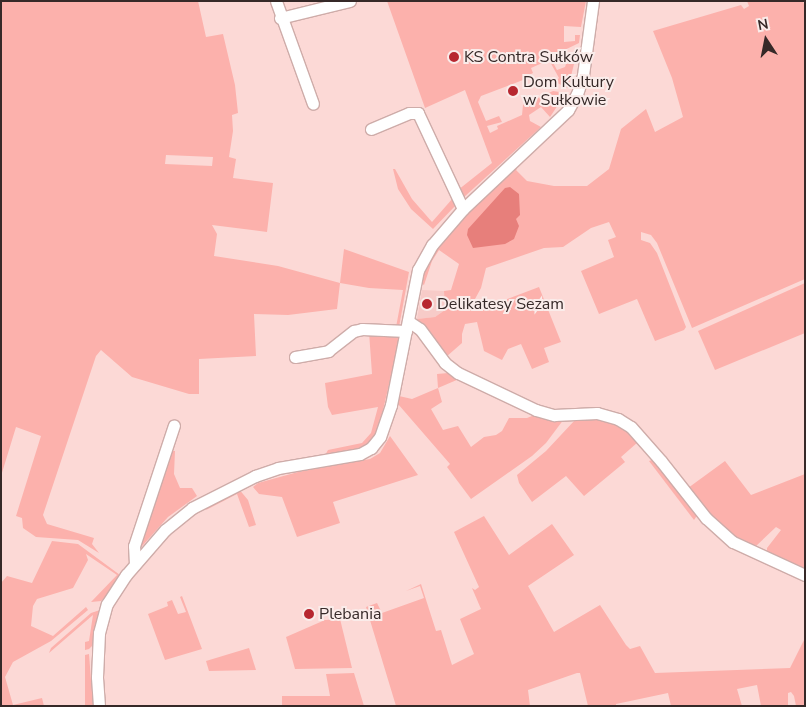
<!DOCTYPE html>
<meta charset="utf-8">
<style>
body{margin:0}
#map{position:relative;width:806px;height:707px;overflow:hidden;background:#fcd9d6;font-family:"Nunito Sans",sans-serif}
div>[style]{position:absolute}
.built>*{inset:0;background:#f7cbc8}
.green>*{inset:0;background:#fcb1ac}
.water>*{inset:0;background:#e77f7b}
.roads{filter:drop-shadow(1px 0 #ceaca9) drop-shadow(-1px 0 #ceaca9) drop-shadow(0 1px #ceaca9) drop-shadow(0 -1px #ceaca9)}
.minor>*{height:11px;margin:-5.5px;padding:0 5.5px;transform-origin:5.5px;border-radius:5.5px;background:#fff}
.dots>*{width:14px;height:14px;translate:-50% -50%;box-sizing:border-box;border:2px solid #faecea;border-radius:50%}
span{translate:-50% -50%;white-space:nowrap;text-align:center;line-height:1.15;-webkit-text-stroke:4px #faecea;paint-order:stroke}
.poi-label{font-size:16px;color:#362928}
.left{translate:0 -50%;text-align:left}
.frame{position:absolute;inset:0;border:2px solid #362928;pointer-events:none}
.north{position:absolute;left:741px;top:15px;width:50px;height:50px;-webkit-text-stroke:4px #faecea;paint-order:stroke;rotate:349deg;font-size:14px;font-weight:700;line-height:20px;text-align:center;color:#362928}
.north::after{content:'';display:block;margin:auto;width:18px;height:22px;background:#362928;clip-path:polygon(50% 0,100% 100%,50% 72%,0 100%)}
</style>
<div id="map">
<div class="built">
<i style="clip-path:polygon(422px 290px,444px 291px,445px 310px,435px 317px,417px 319px)"></i>
</div>
<div class="green">
<i style="clip-path:polygon(evenodd,1px 1px,198px 1px,206px 37px,223px 34px,235px 85px,238px 113px,232px 115px,233px 131px,229px 157px,236px 159px,233px 178px,273px 183px,267px 232px,212px 225px,217px 234px,214px 256px,278px 266px,340px 283px,344px 249px,409px 272px,399px 327px,396px 327px,403px 290px,369px 288px,340px 283px,337px 309px,288px 315px,254px 314px,256px 356px,199px 359px,199px 394px,189px 394px,132px 377px,101px 350px,96px 356px,43px 515px,47px 524px,94px 538px,92px 544px,99px 553px,78px 540px,36px 537px,23px 528px,22px 518px,16px 516px,41px 436px,16px 427px,1px 476px,1px 1px,166px 155px,213px 157px,212px 166px,165px 164px,166px 155px)"></i>
<i style="clip-path:polygon(387px 1px,586px 1px,581px 27px,564px 26px,564px 42px,575px 41px,575px 35px,580px 35px,579px 43px,550px 57px,557px 70px,565px 67px,568px 58px,576px 56px,568px 88px,555px 82px,559px 78px,549px 60px,531px 68px,533px 73px,523px 78px,523px 80px,481px 96px,478px 102px,486px 121px,499px 116px,502px 122px,487px 126px,490px 133px,498px 129px,497px 126px,522px 115px,523px 105px,553px 91px,566px 93px,550px 117px,541px 107px,529px 115px,530px 121px,541px 127px,463px 198px,458px 190px,492px 163px,465px 90px,425px 108px)"></i>
<i style="clip-path:polygon(747px 1px,803px 1px,805px 7px,805px 279px,692px 328px,657px 243px,651px 235px,641px 232px,641px 240px,650px 243px,657px 253px,686px 327px,684px 330px,655px 341px,637px 299px,599px 314px,581px 271px,614px 257px,608px 240px,616px 237px,609px 222px,591px 228px,563px 247px,544px 248px,486px 268px,481px 288px,469px 310px,494px 304px,539px 287px,561px 342px,544px 348px,549px 362px,532px 369px,521px 344px,508px 349px,502px 360px,484px 351px,477px 322px,465px 324px,462px 334px,462px 343px,446px 357px,417px 319px,435px 317px,445px 310px,444px 291px,451px 290px,459px 264px,439px 250px,432px 261px,424px 285px,421px 283px,430px 257px,458px 220px,513px 169px,517px 169px,516px 170px,527px 181px,554px 186px,587px 186px,609px 169px,621px 129px,646px 109px,655px 132px,683px 117px,672px 78px,653px 31px,741px 5px,744px 9px,749px 6px)"></i>
<i style="clip-path:polygon(393px 169px,395px 169px,412px 199px,432px 222px,453px 198px,456px 205px,433px 229px,411px 209px,398px 189px)"></i>
<i style="clip-path:polygon(805px 283px,805px 333px,715px 370px,698px 331px)"></i>
<i style="clip-path:polygon(395px 331px,400px 338px,379px 427px,373px 439px,363px 447px,349px 452px,324px 457px,328px 450px,362px 443px,371px 433px,378px 407px,332px 415px,328px 407px,325px 383px,372px 374px,369px 332px)"></i>
<i style="clip-path:polygon(448px 373px,459px 379px,438px 388px,442px 402px,431px 409px,443px 430px,458px 426px,471px 447px,484px 437px,496px 435px,502px 431px,509px 418px,527px 418px,537px 414px,564px 419px,546px 443px,532px 456px,471px 499px,447px 467px,450px 464px,398px 404px,399px 396px,412px 399px,438px 388px,437px 374px)"></i>
<i style="clip-path:polygon(598px 417px,623px 427px,638px 442px,621px 457px,625px 462px,584px 496px,566px 476px,532px 502px,519px 483px,517px 475px,546px 451px,575px 420px)"></i>
<i style="clip-path:polygon(390px 436px,418px 475px,333px 502px,340px 523px,297px 537px,282px 497px,259px 494px,253px 487px,258px 483px,298px 472px,370px 459px,380px 453px)"></i>
<i style="clip-path:polygon(170px 451px,175px 451px,174px 474px,180px 488px,192px 488px,197px 496px,168px 517px,136px 553px)"></i>
<i style="clip-path:polygon(655px 459px,698px 514px,694px 520px,649px 461px)"></i>
<i style="clip-path:polygon(725px 461px,751px 495px,805px 474px,805px 568px,767px 552px,767px 548px,781px 530px,776px 527px,755px 547px,743px 544px,713px 522px,688px 488px)"></i>
<i style="clip-path:polygon(238px 488px,248px 500px,256px 525px,249px 527px,237px 494px,206px 510px,208px 505px)"></i>
<i style="clip-path:polygon(484px 516px,509px 555px,552px 524px,574px 555px,528px 586px,554px 632px,600px 605px,626px 645px,630px 649px,640px 646px,655px 673px,790px 668px,805px 638px,805px 706px,796px 706px,794px 696px,791px 692px,788px 693px,788px 706px,761px 706px,757px 685px,737px 689px,742px 706px,671px 706px,668px 693px,616px 704px,616px 706px,588px 706px,580px 673px,577px 673px,528px 690px,530px 706px,396px 706px,366px 607px,377px 603px,382px 613px,424px 598px,420px 586px,406px 591px,421px 584px,436px 631px,441px 630px,452px 665px,474px 654px,460px 619px,481px 609px,472px 588px,475px 590px,479px 587px,454px 532px)"></i>
<i style="clip-path:polygon(52px 541px,78px 544px,120px 575px,107px 595px,101px 601px,91px 602px,117px 575px,86px 554px,88px 560px,73px 588px,37px 599px,33px 606px,31px 626px,53px 636px,86px 607px,88px 610px,51px 641px,13px 662px,5px 677px,13px 705px,42px 698px,44px 706px,1px 706px,1px 583px,7px 576px,32px 583px)"></i>
<i style="clip-path:polygon(182px 596px,202px 649px,165px 660px,148px 614px,168px 606px,167px 602px,172px 600px,178px 614px,186px 612px,180px 597px)"></i>
<i style="clip-path:polygon(100px 610px,93px 645px,89px 649px,85px 650px,85px 642px,89px 641px,93px 615px,49px 653px,51px 648px,91px 613px)"></i>
<i style="clip-path:polygon(340px 619px,352px 668px,295px 669px,286px 637px,325px 620px)"></i>
<i style="clip-path:polygon(249px 648px,256px 670px,209px 671px,206px 661px)"></i>
<i style="clip-path:polygon(89px 654px,93px 706px,85px 706px,85px 655px)"></i>
<i style="clip-path:polygon(354px 673px,364px 706px,282px 706px,282px 696px,330px 696px,326px 674px)"></i>
</div>
<div class="water">
<i style="clip-path:polygon(510px 187px,519px 194px,520px 215px,516px 219px,519px 226px,514px 239px,505px 244px,473px 248px,467px 235px,468px 229px,505px 188px)"></i>
</div>
<div class="roads">
<div class="minor">
<i style="left:276px;top:1px;width:109px;rotate:70.2deg"></i>
<i style="left:280px;top:18px;width:72px;rotate:-13.7deg"></i>
<i style="left:371px;top:129px;width:41px;rotate:-22.8deg"></i>
<i style="left:409px;top:113px;width:9px"></i>
<i style="left:418px;top:113px;width:106px;rotate:64.9deg"></i>
<i style="left:408px;top:321px;width:14px;rotate:34deg"></i>
<i style="left:420px;top:329px;width:42px;rotate:53.7deg"></i>
<i style="left:445px;top:363px;width:16px;rotate:38deg"></i>
<i style="left:458px;top:373px;width:86px;rotate:25.4deg"></i>
<i style="left:536px;top:410px;width:19px;rotate:16deg"></i>
<i style="left:554px;top:415px;width:43px;rotate:-2.7deg"></i>
<i style="left:597px;top:413px;width:22px;rotate:16deg"></i>
<i style="left:618px;top:419px;width:15px;rotate:32deg"></i>
<i style="left:631px;top:427px;width:45px;rotate:48.6deg"></i>
<i style="left:661px;top:461px;width:73px;rotate:51.7deg"></i>
<i style="left:706px;top:518px;width:36px;rotate:42deg"></i>
<i style="left:733px;top:542px;width:79px;rotate:24.6deg"></i>
<i style="left:295px;top:357px;width:34px;rotate:-10deg"></i>
<i style="left:328px;top:351px;width:33px;rotate:-38deg"></i>
<i style="left:354px;top:331px;width:8px;rotate:-14deg"></i>
<i style="left:362px;top:329px;width:44px;rotate:2.6deg"></i>
<i style="left:135px;top:564px;width:18px;rotate:-93deg"></i>
<i style="left:134px;top:546px;width:127px;rotate:-71.7deg"></i>
<i style="left:99px;top:706px;width:29px;rotate:-94deg"></i>
<i style="left:97px;top:677px;width:44px;rotate:-87.4deg"></i>
<i style="left:99px;top:633px;width:30px;rotate:-75deg"></i>
<i style="left:107px;top:604px;width:35px;rotate:-57deg"></i>
<i style="left:126px;top:575px;width:60px;rotate:-49.1deg"></i>
<i style="left:165px;top:530px;width:35px;rotate:-39deg"></i>
<i style="left:192px;top:508px;width:71px;rotate:-26.9deg"></i>
<i style="left:255px;top:476px;width:24px;rotate:-19deg"></i>
<i style="left:278px;top:468px;width:83px;rotate:-9.7deg"></i>
<i style="left:360px;top:454px;width:13px;rotate:-29deg"></i>
<i style="left:371px;top:448px;width:14px;rotate:-51deg"></i>
<i style="left:380px;top:437px;width:34px;rotate:-71deg"></i>
<i style="left:391px;top:405px;width:138px;rotate:-78.7deg"></i>
<i style="left:418px;top:270px;width:29px;rotate:-61deg"></i>
<i style="left:432px;top:245px;width:48px;rotate:-49.3deg"></i>
<i style="left:463px;top:209px;width:144px;rotate:-43.3deg"></i>
<i style="left:568px;top:110px;width:18px;rotate:-61deg"></i>
<i style="left:577px;top:94px;width:20px;rotate:-72deg"></i>
<i style="left:583px;top:75px;width:75px;rotate:-82.3deg"></i>
</div>
</div>
<div class="dots">
<i style="left:454px;top:57px;background:#b72730"></i>
<i style="left:513px;top:91px;background:#b72730"></i>
<i style="left:427px;top:304px;background:#b72730"></i>
<i style="left:309px;top:614px;background:#b72730"></i>
</div>
<div class="poi-label">
<span class="left" style="left:464px;top:57px">KS Contra Sułków</span>
<span class="left" style="left:523px;top:91px">Dom Kultury<br>w Sułkowie</span>
<span class="left" style="left:437px;top:304px">Delikatesy Sezam</span>
<span class="left" style="left:319px;top:614px">Plebania</span>
</div>
<div class="frame"></div>
<div class="north">N</div>
</div>
